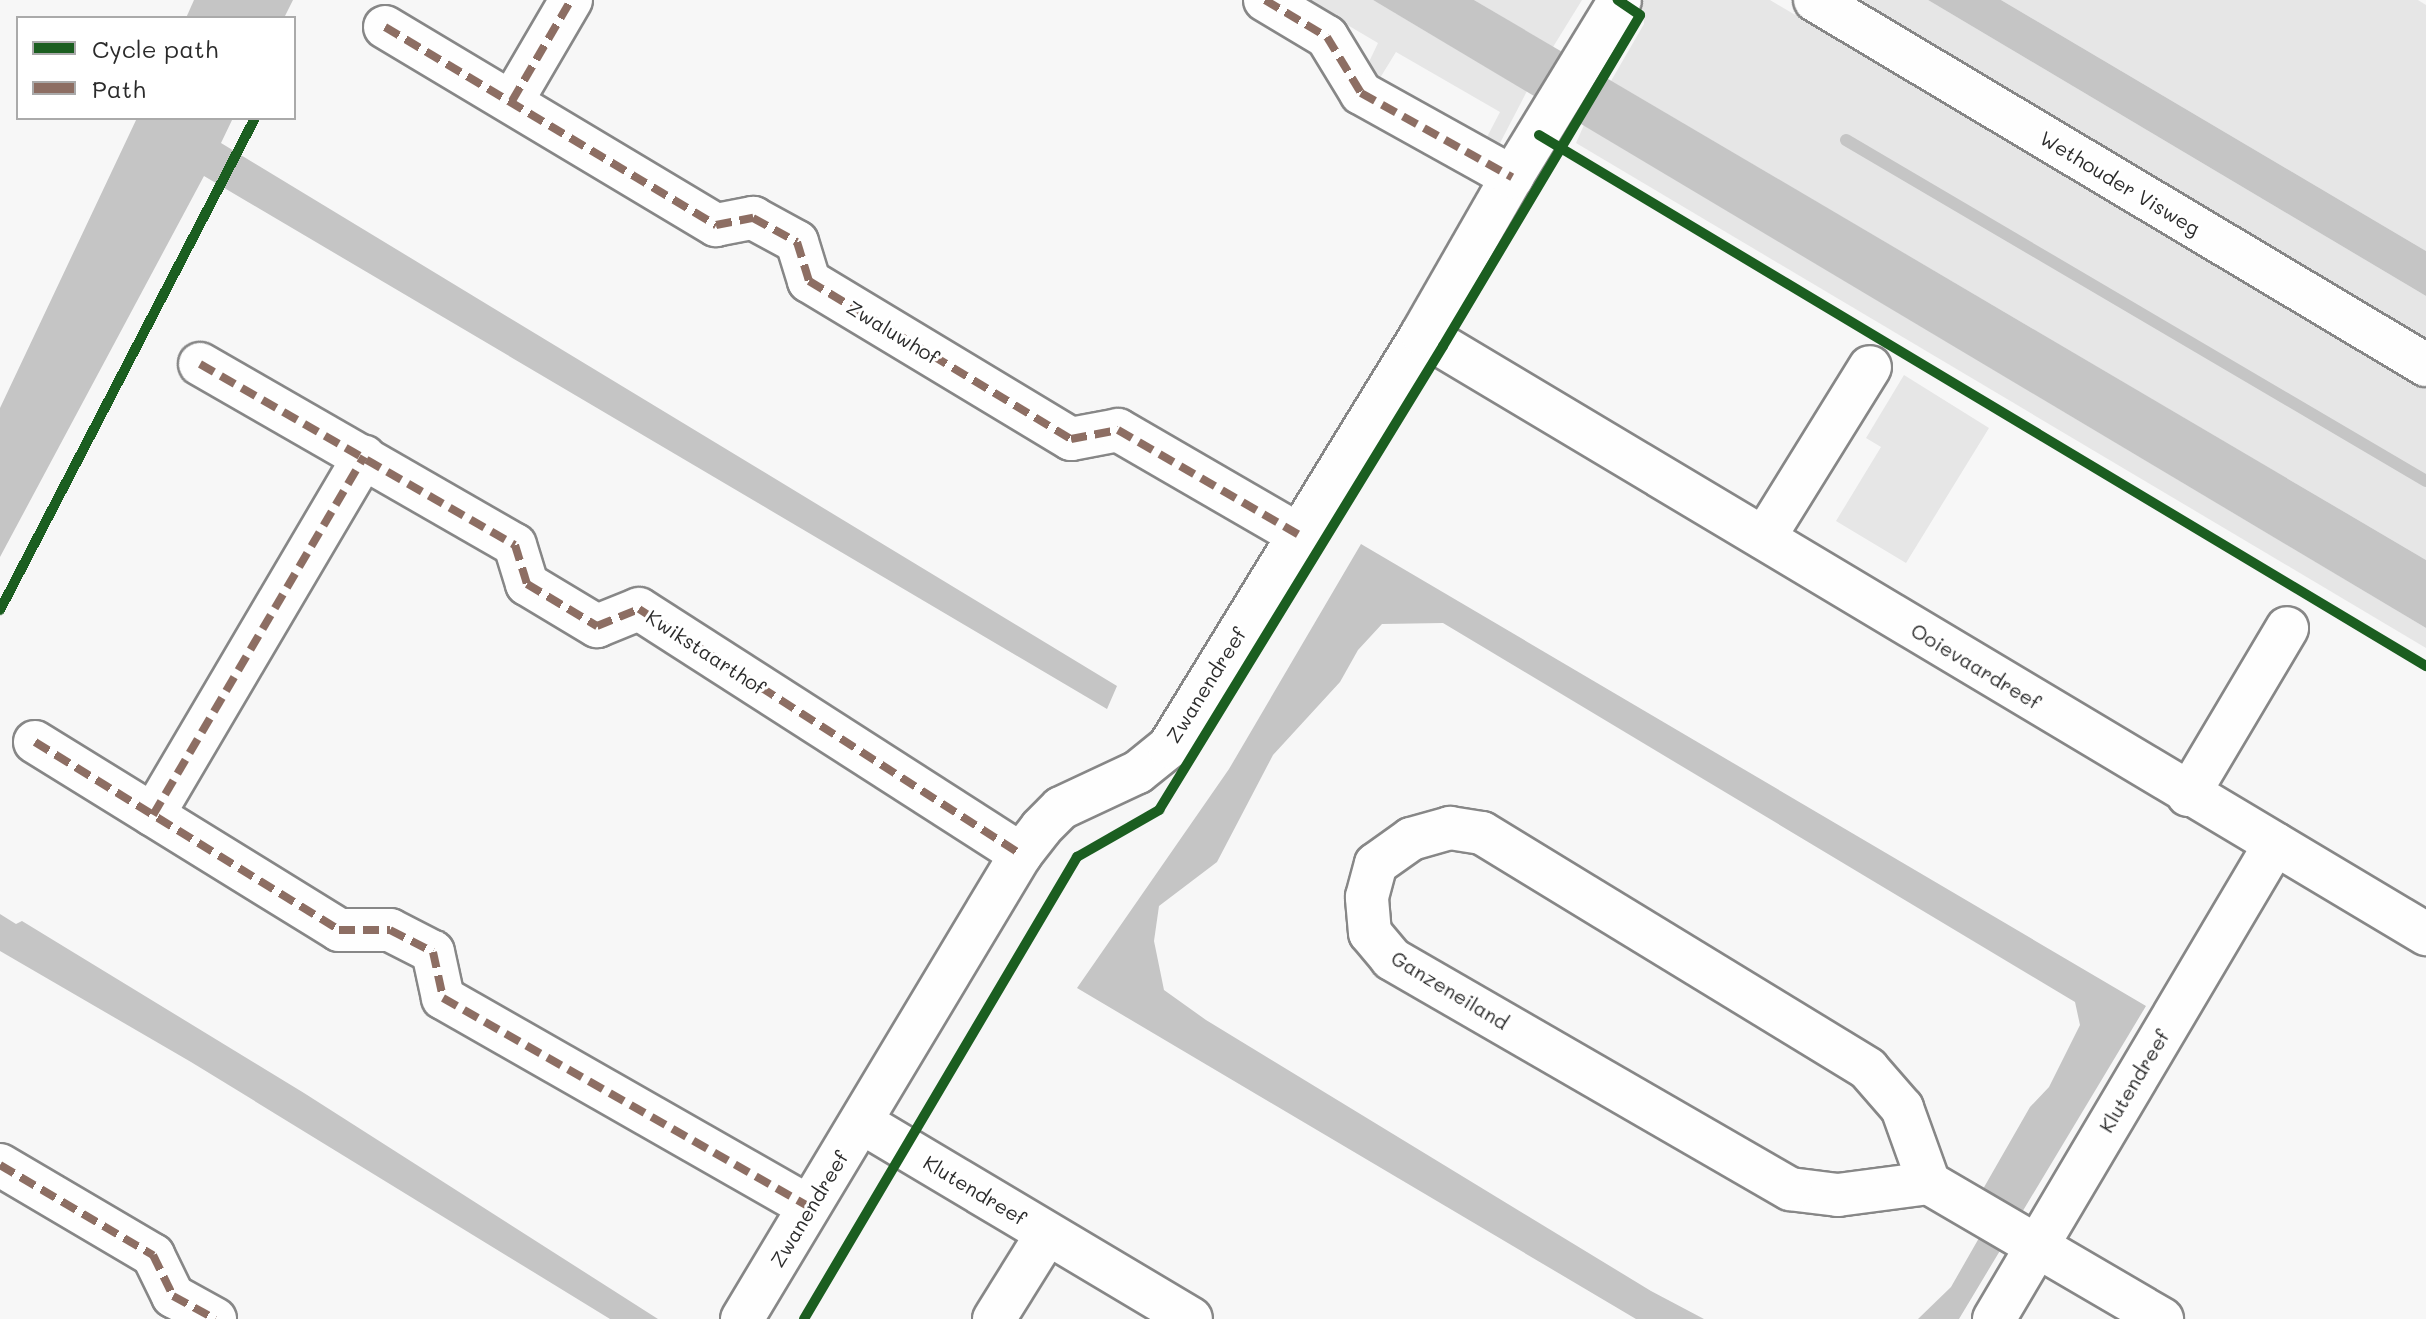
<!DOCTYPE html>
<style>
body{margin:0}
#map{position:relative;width:2426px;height:1319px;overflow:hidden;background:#f7f7f7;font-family:Mali,sans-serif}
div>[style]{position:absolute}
.green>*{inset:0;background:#e6e6e6}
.water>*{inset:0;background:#c5c5c5}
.stream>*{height:12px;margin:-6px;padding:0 6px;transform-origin:6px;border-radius:6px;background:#c5c5c5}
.roads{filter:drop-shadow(2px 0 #878787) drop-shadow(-2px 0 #878787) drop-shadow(0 2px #878787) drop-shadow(0 -2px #878787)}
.minor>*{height:42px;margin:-21px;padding:0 21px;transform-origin:21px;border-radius:21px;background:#fefefe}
.quiet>*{height:8px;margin-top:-4px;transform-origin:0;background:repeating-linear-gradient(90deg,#8d6e63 0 16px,transparent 0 24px)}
.cycleway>*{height:10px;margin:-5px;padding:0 5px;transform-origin:5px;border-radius:5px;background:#1b5e20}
span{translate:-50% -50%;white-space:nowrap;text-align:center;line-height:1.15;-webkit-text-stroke:6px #fff;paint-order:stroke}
.street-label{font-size:20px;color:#2b2b2b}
.legend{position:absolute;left:16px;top:16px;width:280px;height:104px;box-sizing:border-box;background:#fff;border:2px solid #aaa;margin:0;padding:10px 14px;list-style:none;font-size:24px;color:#2b2b2b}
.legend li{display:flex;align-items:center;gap:16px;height:40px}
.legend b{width:40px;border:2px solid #aaa}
</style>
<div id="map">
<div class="green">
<i style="clip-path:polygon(1305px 0,1373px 0,1527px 91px,1499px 145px,1486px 139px,1500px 112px,1396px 52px,1380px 78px,1372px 74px,1368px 64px,1378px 43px)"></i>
<i style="clip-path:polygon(1474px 0,1582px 0,1553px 47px)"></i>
<i style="clip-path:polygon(1642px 0,1770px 0,2426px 389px,2426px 560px,1611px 81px,1644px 24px)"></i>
<i style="clip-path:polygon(1863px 0,1928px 0,2426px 296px,2426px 338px,1864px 4px)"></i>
<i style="clip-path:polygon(2001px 0,2418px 0,2426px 5px,2426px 251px)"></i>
<i style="clip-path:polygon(1584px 125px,2426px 628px,2426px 648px,1576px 143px)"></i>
<i style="clip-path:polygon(1904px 375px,1989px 428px,1906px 563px,1836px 521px,1881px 447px,1866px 438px)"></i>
</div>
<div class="water">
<i style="clip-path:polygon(194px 0,293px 0,284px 18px,186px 18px)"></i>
<i style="clip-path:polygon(1373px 0,1474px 0,2426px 560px,2426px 628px)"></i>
<i style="clip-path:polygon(1928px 0,2001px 0,2426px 251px,2426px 296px)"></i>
<i style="clip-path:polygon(137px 118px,233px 118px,221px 143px,1117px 686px,1107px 709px,204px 176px,0 557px,0 408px)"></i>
<i style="clip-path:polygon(1361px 544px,2146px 1006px,2021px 1214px,1983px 1189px,2030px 1107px,2049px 1087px,2080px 1025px,2075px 1002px,1443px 623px,1382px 624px,1358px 650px,1340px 682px,1273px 755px,1217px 862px,1159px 906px,1154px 941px,1164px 990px,1206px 1020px,1651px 1291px,1704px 1319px,1636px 1319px,1077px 988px,1229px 769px)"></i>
<i style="clip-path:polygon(0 914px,16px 924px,22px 921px,304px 1093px,658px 1319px,610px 1319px,191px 1062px,0 951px)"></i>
<i style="clip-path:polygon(1979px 1238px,2001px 1249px,1959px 1319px,1918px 1319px,1951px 1287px)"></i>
</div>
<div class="stream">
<i style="left:1846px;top:140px;width:673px;rotate:30.45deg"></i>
</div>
<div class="roads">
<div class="minor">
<i style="left:1265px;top:0;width:72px;rotate:30.8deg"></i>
<i style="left:1327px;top:37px;width:66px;rotate:58.7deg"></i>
<i style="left:1361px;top:93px;width:173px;rotate:29.1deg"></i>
<i style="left:1815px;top:0;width:712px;rotate:30.85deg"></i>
<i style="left:385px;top:27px;width:386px;rotate:30.9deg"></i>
<i style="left:716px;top:225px;width:38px;rotate:-11deg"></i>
<i style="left:753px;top:218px;width:50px;rotate:28.6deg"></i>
<i style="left:797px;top:242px;width:41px;rotate:72.9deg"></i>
<i style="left:809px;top:281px;width:306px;rotate:31.1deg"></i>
<i style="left:1071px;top:439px;width:48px;rotate:-10.8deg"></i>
<i style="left:1118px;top:430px;width:209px;rotate:30.1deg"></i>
<i style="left:512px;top:101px;width:117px;rotate:-59.7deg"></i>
<i style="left:1422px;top:334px;width:1170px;rotate:30.86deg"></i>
<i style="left:200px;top:364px;width:363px;rotate:29.9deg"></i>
<i style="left:515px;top:545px;width:41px;rotate:72.9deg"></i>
<i style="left:527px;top:584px;width:82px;rotate:31deg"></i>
<i style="left:597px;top:626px;width:45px;rotate:-22deg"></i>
<i style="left:639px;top:609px;width:454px;rotate:32.7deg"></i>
<i style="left:1764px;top:538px;width:201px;rotate:-58.2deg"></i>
<i style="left:35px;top:742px;width:357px;rotate:31.7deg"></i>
<i style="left:339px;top:930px;width:51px"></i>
<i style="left:390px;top:930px;width:48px;rotate:27.1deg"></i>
<i style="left:433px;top:952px;width:47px;rotate:77.7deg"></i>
<i style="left:443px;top:998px;width:421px;rotate:29.7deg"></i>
<i style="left:2188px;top:795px;width:194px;rotate:-59.3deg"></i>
<i style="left:153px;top:815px;width:416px;rotate:-59.5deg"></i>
<i style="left:861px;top:1122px;width:384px;rotate:30.8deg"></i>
<i style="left:0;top:1165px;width:178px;rotate:30.5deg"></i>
<i style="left:153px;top:1255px;width:46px;rotate:64deg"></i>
<i style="left:173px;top:1296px;width:48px;rotate:28.7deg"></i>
<i style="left:1929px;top:1183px;width:92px;rotate:172.5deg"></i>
<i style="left:1838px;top:1195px;width:48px;rotate:-172.9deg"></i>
<i style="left:1790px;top:1189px;width:460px;rotate:-150deg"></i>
<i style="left:1392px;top:959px;width:34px;rotate:-130deg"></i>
<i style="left:1370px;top:933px;width:36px;rotate:-95deg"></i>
<i style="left:1367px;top:897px;width:34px;rotate:-75deg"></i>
<i style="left:1376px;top:864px;width:43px;rotate:-35.5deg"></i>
<i style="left:1411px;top:839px;width:41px;rotate:-15.8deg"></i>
<i style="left:1450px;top:828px;width:32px;rotate:9deg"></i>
<i style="left:1482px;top:833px;width:452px;rotate:31.4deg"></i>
<i style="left:1868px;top:1069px;width:52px;rotate:48.9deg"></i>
<i style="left:1902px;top:1108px;width:80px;rotate:70.2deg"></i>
<i style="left:1929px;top:1183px;width:270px;rotate:30.3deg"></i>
<i style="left:742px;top:1319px;width:542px;rotate:-59.04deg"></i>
<i style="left:1021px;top:854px;width:33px;rotate:-52deg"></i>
<i style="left:1041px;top:828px;width:28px;rotate:-45deg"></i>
<i style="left:1061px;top:808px;width:85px;rotate:-25.1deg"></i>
<i style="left:1138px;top:772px;width:40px;rotate:-39deg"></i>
<i style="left:1169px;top:747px;width:484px;rotate:-58.5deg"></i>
<i style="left:1422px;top:334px;width:181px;rotate:-60.2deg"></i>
<i style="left:1512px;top:177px;width:207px;rotate:-58.6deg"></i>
<i style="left:994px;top:1319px;width:100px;rotate:-58.1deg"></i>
<i style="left:1994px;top:1319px;width:552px;rotate:-59.39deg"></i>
</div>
</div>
<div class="quiet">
<i style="left:1265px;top:0;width:72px;rotate:30.8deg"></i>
<i style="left:1327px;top:37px;width:66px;rotate:58.7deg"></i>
<i style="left:1361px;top:93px;width:173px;rotate:29.1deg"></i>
<i style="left:385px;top:27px;width:386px;rotate:30.9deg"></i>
<i style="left:716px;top:225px;width:38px;rotate:-11deg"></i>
<i style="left:753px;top:218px;width:50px;rotate:28.6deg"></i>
<i style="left:797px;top:242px;width:41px;rotate:72.9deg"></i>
<i style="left:809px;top:281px;width:306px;rotate:31.1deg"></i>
<i style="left:1071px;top:439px;width:48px;rotate:-10.8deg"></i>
<i style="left:1118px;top:430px;width:209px;rotate:30.1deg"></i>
<i style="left:512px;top:101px;width:117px;rotate:-59.7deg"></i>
<i style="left:200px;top:364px;width:363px;rotate:29.9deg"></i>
<i style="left:515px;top:545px;width:41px;rotate:72.9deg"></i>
<i style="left:527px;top:584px;width:82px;rotate:31deg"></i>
<i style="left:597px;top:626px;width:45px;rotate:-22deg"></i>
<i style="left:639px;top:609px;width:454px;rotate:32.7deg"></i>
<i style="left:35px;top:742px;width:357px;rotate:31.7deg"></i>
<i style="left:339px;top:930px;width:51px"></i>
<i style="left:390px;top:930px;width:48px;rotate:27.1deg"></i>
<i style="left:433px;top:952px;width:47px;rotate:77.7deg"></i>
<i style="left:443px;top:998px;width:421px;rotate:29.7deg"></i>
<i style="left:153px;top:815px;width:416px;rotate:-59.5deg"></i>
<i style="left:0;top:1165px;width:178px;rotate:30.5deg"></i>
<i style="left:153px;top:1255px;width:46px;rotate:64deg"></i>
<i style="left:173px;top:1296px;width:48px;rotate:28.7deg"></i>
</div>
<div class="cycleway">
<i style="left:1539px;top:135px;width:1034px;rotate:30.91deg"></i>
<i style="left:0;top:610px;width:554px;rotate:-62.6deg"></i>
<i style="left:804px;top:1319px;width:537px;rotate:-59.42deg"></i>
<i style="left:1077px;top:857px;width:95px;rotate:-29.8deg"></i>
<i style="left:1159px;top:810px;width:544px;rotate:-58.53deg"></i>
<i style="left:1443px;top:346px;width:385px;rotate:-59.2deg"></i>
<i style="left:1640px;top:15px;width:27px;rotate:-146deg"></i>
</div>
<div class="street-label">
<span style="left:2120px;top:183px;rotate:31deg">Wethouder Visweg</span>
<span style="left:893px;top:332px;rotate:31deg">Zwaluwhof</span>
<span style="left:706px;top:652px;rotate:33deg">Kwikstaarthof</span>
<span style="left:1976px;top:666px;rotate:31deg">Ooievaardreef</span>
<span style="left:1206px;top:685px;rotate:-58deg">Zwanendreef</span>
<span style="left:1450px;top:990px;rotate:31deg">Ganzeneiland</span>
<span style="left:2134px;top:1081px;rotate:-59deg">Klutendreef</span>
<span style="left:975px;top:1190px;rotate:31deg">Klutendreef</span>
<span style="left:809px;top:1209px;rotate:-59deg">Zwanendreef</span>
</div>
<ul class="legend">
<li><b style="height:10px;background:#1b5e20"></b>Cycle path</li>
<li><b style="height:10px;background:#8d6e63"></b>Path</li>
</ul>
</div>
